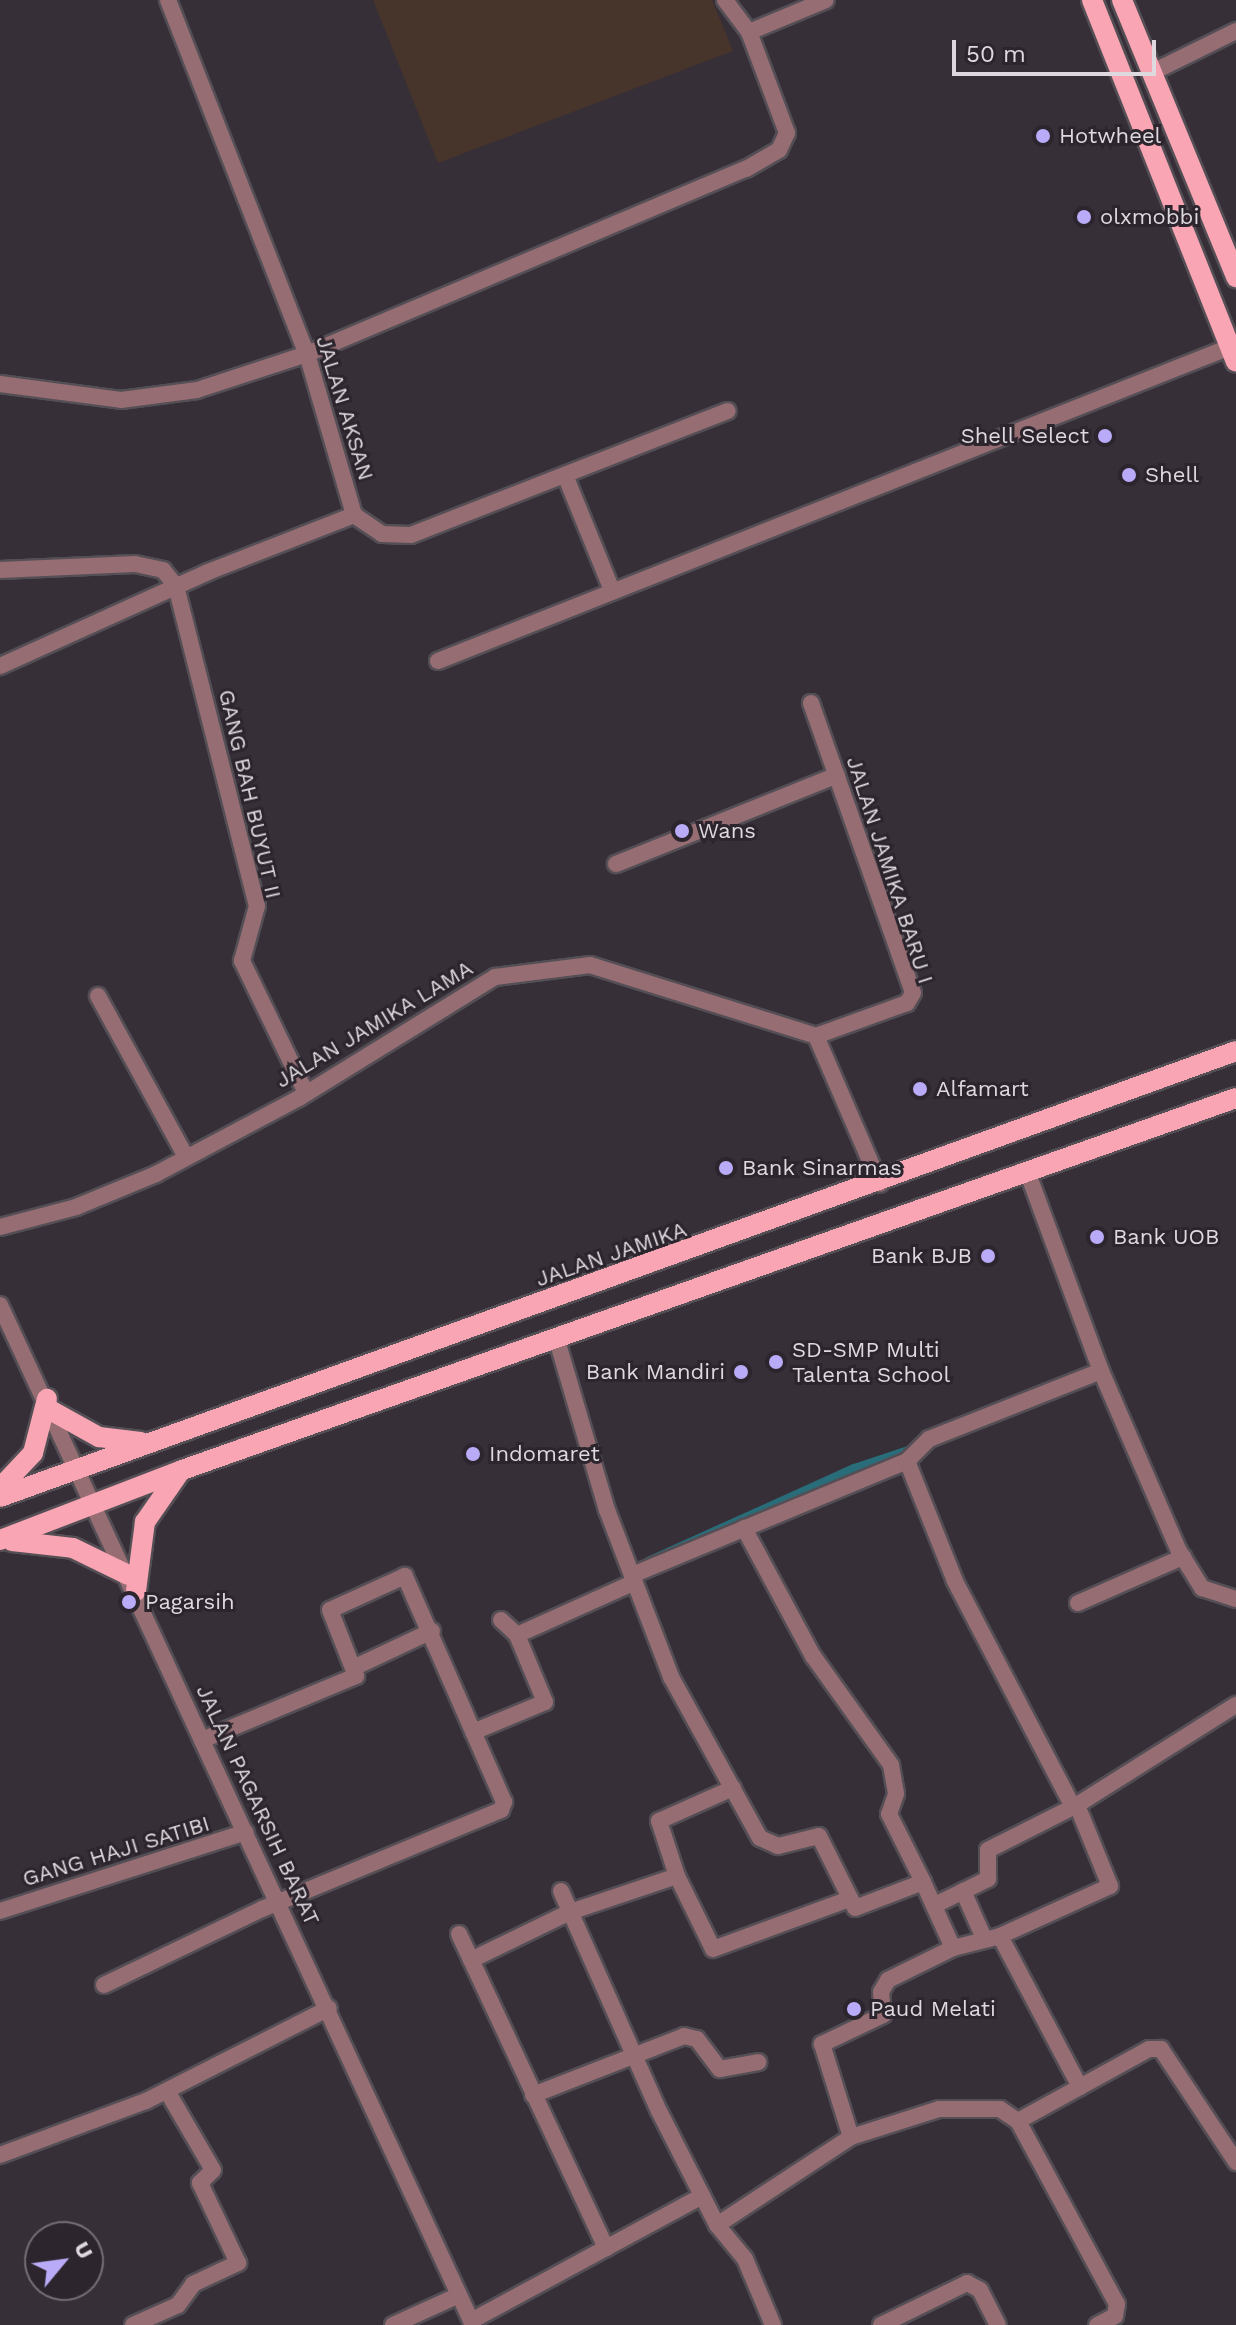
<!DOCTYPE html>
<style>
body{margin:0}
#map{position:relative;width:1236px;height:2325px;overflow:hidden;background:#362f37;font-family:"Work Sans",sans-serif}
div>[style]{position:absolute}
.industrial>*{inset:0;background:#47352c}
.stream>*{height:8px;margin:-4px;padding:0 4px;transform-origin:4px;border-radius:4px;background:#286d79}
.roads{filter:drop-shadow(2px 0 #544e55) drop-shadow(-2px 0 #544e55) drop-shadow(0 2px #544e55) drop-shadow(0 -2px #544e55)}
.minor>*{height:16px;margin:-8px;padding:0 8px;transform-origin:8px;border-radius:8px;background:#956d73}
.tertiary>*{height:16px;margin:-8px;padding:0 8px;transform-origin:8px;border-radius:8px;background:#956d73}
.primary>*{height:20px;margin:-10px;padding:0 10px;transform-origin:10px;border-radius:10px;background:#f9a5b3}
.dots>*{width:22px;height:22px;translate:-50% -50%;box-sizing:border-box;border:4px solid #2c252d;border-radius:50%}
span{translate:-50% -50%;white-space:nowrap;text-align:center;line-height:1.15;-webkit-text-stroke:6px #2c252d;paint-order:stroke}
.poi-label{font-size:22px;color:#ded9de}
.left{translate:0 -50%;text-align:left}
.right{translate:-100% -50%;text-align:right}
.street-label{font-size:22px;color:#ded9de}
.north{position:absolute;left:24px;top:2221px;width:80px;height:80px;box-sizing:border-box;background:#2c252d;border:2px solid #736d74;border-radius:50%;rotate:61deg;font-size:22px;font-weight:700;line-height:32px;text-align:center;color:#ded9de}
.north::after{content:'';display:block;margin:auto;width:28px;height:36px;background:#b9abf7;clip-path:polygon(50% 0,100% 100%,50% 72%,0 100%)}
.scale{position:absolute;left:952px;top:40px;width:204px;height:36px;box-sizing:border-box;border:4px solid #ded9de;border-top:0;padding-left:10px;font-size:24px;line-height:28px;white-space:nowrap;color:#ded9de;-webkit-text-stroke:6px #2c252d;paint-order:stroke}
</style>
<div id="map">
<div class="industrial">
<i style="clip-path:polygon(373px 0,712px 0,733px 51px,438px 163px)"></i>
</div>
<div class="stream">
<i style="left:648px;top:1561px;width:226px;rotate:-24.3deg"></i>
<i style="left:854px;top:1468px;width:57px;rotate:-18.4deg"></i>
</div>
<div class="roads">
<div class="minor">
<i style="left:168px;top:0;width:380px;rotate:68.6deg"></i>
<i style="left:307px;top:354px;width:168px;rotate:73.7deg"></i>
<i style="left:749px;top:32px;width:83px;rotate:-22.6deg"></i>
<i style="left:1151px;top:73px;width:95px;rotate:-26.3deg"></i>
<i style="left:0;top:384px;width:122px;rotate:7.5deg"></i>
<i style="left:121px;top:400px;width:77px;rotate:-7.5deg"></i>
<i style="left:197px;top:390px;width:116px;rotate:-18.1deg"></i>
<i style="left:307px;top:354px;width:476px;rotate:-22.9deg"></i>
<i style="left:746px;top:169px;width:38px;rotate:-30deg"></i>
<i style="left:779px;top:150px;width:19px;rotate:-65deg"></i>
<i style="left:787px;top:133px;width:108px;rotate:-110.6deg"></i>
<i style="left:749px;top:32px;width:40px;rotate:-127deg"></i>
<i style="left:565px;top:475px;width:122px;rotate:67.8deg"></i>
<i style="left:354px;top:515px;width:34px;rotate:34deg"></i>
<i style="left:382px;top:534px;width:29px;rotate:2deg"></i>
<i style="left:411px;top:535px;width:340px;rotate:-21.4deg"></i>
<i style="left:0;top:570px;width:135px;rotate:-2.5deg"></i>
<i style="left:135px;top:564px;width:29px;rotate:12deg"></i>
<i style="left:163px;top:570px;width:21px;rotate:51deg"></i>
<i style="left:176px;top:586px;width:330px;rotate:75.8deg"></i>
<i style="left:257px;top:906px;width:57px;rotate:105.3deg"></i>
<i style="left:242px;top:961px;width:147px;rotate:64.1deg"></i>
<i style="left:438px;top:661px;width:852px;rotate:-21.63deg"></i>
<i style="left:0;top:666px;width:228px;rotate:-24.3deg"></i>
<i style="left:208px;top:572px;width:157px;rotate:-21.3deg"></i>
<i style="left:811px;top:703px;width:307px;rotate:70.6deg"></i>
<i style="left:913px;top:993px;width:12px;rotate:121deg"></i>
<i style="left:907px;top:1003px;width:97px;rotate:160.1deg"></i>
<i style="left:616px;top:864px;width:238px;rotate:-21.9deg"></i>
<i style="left:98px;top:996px;width:183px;rotate:61.3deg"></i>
<i style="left:1027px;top:1171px;width:213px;rotate:69.7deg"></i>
<i style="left:1101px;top:1371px;width:196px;rotate:66.6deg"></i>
<i style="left:1179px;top:1551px;width:44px;rotate:58.1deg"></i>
<i style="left:1202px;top:1588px;width:36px;rotate:18deg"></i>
<i style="left:0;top:1227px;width:79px;rotate:-14.7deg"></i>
<i style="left:76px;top:1207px;width:87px;rotate:-22.4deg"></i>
<i style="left:156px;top:1174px;width:162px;rotate:-28deg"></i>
<i style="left:299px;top:1098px;width:230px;rotate:-31.7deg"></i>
<i style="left:495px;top:977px;width:96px;rotate:-7.2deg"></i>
<i style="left:590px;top:965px;width:237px;rotate:17.4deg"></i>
<i style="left:816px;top:1036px;width:161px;rotate:66.6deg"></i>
<i style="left:556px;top:1337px;width:180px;rotate:73.6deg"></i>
<i style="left:607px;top:1510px;width:179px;rotate:69deg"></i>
<i style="left:671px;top:1677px;width:184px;rotate:61.1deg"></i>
<i style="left:760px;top:1838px;width:20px;rotate:24deg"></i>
<i style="left:778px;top:1846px;width:42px;rotate:-13.7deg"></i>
<i style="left:819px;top:1836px;width:80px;rotate:63.4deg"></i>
<i style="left:855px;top:1908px;width:73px;rotate:-20.9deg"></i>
<i style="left:923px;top:1882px;width:72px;rotate:65.6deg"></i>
<i style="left:953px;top:1948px;width:72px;rotate:153.8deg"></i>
<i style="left:888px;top:1980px;width:14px;rotate:120deg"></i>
<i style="left:881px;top:1992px;width:23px;rotate:85deg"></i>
<i style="left:883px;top:2015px;width:68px;rotate:154.6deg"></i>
<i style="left:822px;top:2044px;width:97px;rotate:72.7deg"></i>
<i style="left:851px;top:2137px;width:160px;rotate:146.7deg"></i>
<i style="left:744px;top:1528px;width:145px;rotate:61.7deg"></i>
<i style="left:813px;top:1656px;width:134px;rotate:54.4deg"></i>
<i style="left:891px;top:1765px;width:29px;rotate:80deg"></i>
<i style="left:896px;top:1794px;width:21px;rotate:109deg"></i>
<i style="left:889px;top:1814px;width:76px;rotate:63.4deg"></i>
<i style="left:632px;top:1575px;width:298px;rotate:-22.5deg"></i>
<i style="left:1078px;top:1603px;width:115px;rotate:-23.7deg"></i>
<i style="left:501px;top:1620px;width:22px;rotate:43deg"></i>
<i style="left:517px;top:1635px;width:129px;rotate:-24.2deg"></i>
<i style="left:355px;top:1667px;width:85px;rotate:-25.1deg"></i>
<i style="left:473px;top:1732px;width:78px;rotate:-22.6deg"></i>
<i style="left:545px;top:1702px;width:73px;rotate:-112.7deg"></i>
<i style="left:1072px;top:1805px;width:253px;rotate:-117.6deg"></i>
<i style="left:955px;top:1581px;width:129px;rotate:-111.8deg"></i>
<i style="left:907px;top:1461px;width:31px;rotate:-45deg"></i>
<i style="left:929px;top:1439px;width:185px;rotate:-21.6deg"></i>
<i style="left:677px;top:1876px;width:58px;rotate:-108.1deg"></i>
<i style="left:659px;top:1821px;width:81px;rotate:-24deg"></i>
<i style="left:561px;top:1891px;width:241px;rotate:66deg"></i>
<i style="left:659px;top:2111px;width:128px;rotate:63deg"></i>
<i style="left:717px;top:2225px;width:44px;rotate:50.5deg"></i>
<i style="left:745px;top:2259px;width:72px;rotate:67deg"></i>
<i style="left:963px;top:1891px;width:49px;rotate:66deg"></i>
<i style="left:937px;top:1904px;width:57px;rotate:-26.1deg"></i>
<i style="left:988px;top:1879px;width:29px;rotate:-90deg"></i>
<i style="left:988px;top:1850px;width:100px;rotate:-26.8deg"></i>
<i style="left:1077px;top:1805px;width:188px;rotate:-32.2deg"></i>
<i style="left:0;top:1911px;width:258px;rotate:-17.8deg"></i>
<i style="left:459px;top:1934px;width:347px;rotate:64.9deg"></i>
<i style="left:1000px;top:1936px;width:171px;rotate:62.1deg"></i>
<i style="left:953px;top:1948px;width:49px;rotate:-14.3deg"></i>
<i style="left:1000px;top:1936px;width:121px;rotate:-24.4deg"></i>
<i style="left:1110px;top:1886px;width:87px;rotate:-112.2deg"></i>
<i style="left:471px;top:1960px;width:110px;rotate:-25.9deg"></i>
<i style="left:570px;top:1912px;width:113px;rotate:-18.6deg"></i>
<i style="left:677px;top:1876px;width:81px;rotate:63.7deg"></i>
<i style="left:713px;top:1949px;width:146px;rotate:-20.1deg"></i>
<i style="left:104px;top:1985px;width:175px;rotate:-25.7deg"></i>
<i style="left:262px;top:1909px;width:259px;rotate:-22.5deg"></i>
<i style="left:501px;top:1810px;width:9px;rotate:-69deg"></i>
<i style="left:504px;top:1802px;width:247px;rotate:-113.7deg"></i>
<i style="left:405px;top:1576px;width:82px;rotate:155.6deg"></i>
<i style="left:330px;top:1610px;width:71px;rotate:68.5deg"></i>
<i style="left:356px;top:1676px;width:167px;rotate:157.4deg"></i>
<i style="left:533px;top:2095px;width:162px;rotate:-21.3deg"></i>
<i style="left:684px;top:2036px;width:13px;rotate:13deg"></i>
<i style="left:697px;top:2039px;width:38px;rotate:53deg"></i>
<i style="left:720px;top:2069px;width:39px;rotate:-10deg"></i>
<i style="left:1018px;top:2121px;width:149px;rotate:-28.8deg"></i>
<i style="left:1149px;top:2049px;width:12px"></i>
<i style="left:1161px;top:2049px;width:136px;rotate:56.4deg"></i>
<i style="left:851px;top:2137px;width:92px;rotate:-17.7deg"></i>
<i style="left:939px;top:2109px;width:61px"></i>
<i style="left:1000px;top:2109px;width:22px;rotate:34deg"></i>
<i style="left:1018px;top:2121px;width:208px;rotate:61.6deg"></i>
<i style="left:1117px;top:2304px;width:12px;rotate:99deg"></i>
<i style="left:1115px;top:2316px;width:20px;rotate:153deg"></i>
<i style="left:0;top:2155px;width:156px;rotate:-20.3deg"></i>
<i style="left:146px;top:2101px;width:205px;rotate:-26.9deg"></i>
<i style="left:471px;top:2321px;width:263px;rotate:-28.4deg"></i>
<i style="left:133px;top:2325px;width:49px;rotate:-24deg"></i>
<i style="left:178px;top:2305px;width:26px;rotate:-54deg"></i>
<i style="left:193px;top:2284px;width:50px;rotate:-25deg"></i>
<i style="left:238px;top:2263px;width:89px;rotate:-115.4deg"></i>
<i style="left:200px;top:2183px;width:18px;rotate:-45deg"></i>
<i style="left:213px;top:2170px;width:91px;rotate:-120.2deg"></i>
<i style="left:393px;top:2325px;width:72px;rotate:-24.4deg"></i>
<i style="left:881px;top:2325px;width:96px;rotate:-26deg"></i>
<i style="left:967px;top:2283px;width:15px;rotate:28deg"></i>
<i style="left:980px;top:2290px;width:39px;rotate:63deg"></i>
</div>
<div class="tertiary">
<i style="left:0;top:1305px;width:1124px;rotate:65.12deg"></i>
</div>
<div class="primary">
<i style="left:1092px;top:0;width:389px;rotate:68.3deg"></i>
<i style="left:1122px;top:0;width:300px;rotate:67.6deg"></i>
<i style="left:52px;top:1411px;width:54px;rotate:29deg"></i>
<i style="left:99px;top:1437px;width:42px;rotate:6.8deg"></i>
<i style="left:0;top:1488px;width:48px;rotate:-46.7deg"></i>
<i style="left:33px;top:1453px;width:56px;rotate:-75.5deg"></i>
<i style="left:0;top:1497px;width:1314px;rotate:-19.84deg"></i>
<i style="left:0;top:1540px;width:195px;rotate:-21deg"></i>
<i style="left:182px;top:1470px;width:1118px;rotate:-19.44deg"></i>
<i style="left:12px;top:1541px;width:61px;rotate:6.5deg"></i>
<i style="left:73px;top:1548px;width:61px;rotate:26.1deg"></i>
<i style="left:136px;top:1591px;width:70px;rotate:-82.6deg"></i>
<i style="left:145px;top:1522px;width:60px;rotate:-55.2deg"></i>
</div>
</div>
<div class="dots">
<i style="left:1043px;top:136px;background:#b9abf7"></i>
<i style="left:1084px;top:217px;background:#b9abf7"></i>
<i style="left:1105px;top:436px;background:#b9abf7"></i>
<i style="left:1129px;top:475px;background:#b9abf7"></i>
<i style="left:682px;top:831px;background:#b9abf7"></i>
<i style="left:920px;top:1089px;background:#b9abf7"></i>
<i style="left:726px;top:1168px;background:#b9abf7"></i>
<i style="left:1097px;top:1237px;background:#b9abf7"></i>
<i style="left:988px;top:1256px;background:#b9abf7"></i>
<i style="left:776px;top:1362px;background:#b9abf7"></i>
<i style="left:741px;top:1372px;background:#b9abf7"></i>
<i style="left:473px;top:1454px;background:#b9abf7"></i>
<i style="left:129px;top:1602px;background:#b9abf7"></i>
<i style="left:854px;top:2009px;background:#b9abf7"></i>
</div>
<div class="poi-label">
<span class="left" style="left:1059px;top:136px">Hotwheel</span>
<span class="left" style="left:1100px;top:217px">olxmobbi</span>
<span class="right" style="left:1089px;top:436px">Shell Select</span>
<span class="left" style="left:1145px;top:475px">Shell</span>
<span class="left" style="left:698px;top:831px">Wans</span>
<span class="left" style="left:936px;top:1089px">Alfamart</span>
<span class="left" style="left:742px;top:1168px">Bank Sinarmas</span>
<span class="left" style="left:1113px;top:1237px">Bank UOB</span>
<span class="right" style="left:972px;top:1256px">Bank BJB</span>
<span class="left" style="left:792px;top:1362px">SD-SMP Multi<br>Talenta School</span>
<span class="right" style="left:725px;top:1372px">Bank Mandiri</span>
<span class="left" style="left:489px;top:1454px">Indomaret</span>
<span class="left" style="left:145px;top:1602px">Pagarsih</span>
<span class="left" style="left:870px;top:2009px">Paud Melati</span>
</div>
<div class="street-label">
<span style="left:345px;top:408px;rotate:73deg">JALAN AKSAN</span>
<span style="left:250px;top:794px;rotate:77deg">GANG BAH BUYUT II</span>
<span style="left:890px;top:870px;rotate:72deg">JALAN JAMIKA BARU I</span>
<span style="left:374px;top:1024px;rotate:-31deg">JALAN JAMIKA LAMA</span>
<span style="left:611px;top:1254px;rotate:-19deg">JALAN JAMIKA</span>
<span style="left:258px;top:1805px;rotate:65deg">JALAN PAGARSIH BARAT</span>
<span style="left:116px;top:1851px;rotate:-17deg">GANG HAJI SATIBI</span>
</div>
<div class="north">U</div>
<div class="scale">50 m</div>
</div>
